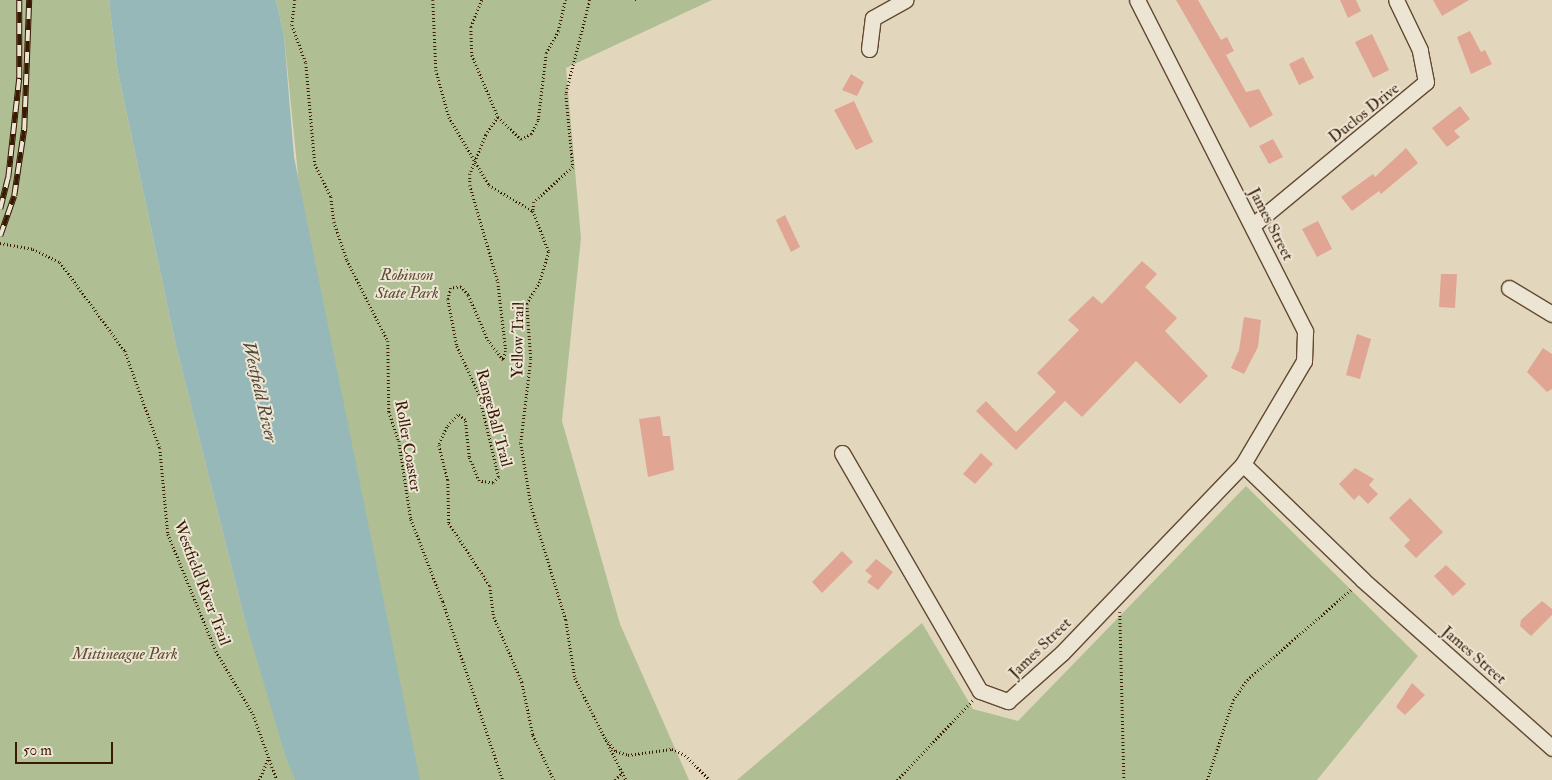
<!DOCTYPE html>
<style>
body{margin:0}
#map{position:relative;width:1552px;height:780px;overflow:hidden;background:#e2d7bd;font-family:"IM FELL Double Pica",serif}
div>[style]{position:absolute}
.green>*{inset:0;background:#b0bf93}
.water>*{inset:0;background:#97b8b9}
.building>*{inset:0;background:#e1a594}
.path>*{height:2.5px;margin-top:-1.25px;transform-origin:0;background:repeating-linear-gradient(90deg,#391a04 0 1px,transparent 0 3.5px)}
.roads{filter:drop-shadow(1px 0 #634932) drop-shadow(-1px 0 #634932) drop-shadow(0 1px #634932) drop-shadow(0 -1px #634932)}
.minor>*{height:15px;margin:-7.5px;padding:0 7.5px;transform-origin:7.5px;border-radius:7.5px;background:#ece5d4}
.rail>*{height:5.5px;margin-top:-2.75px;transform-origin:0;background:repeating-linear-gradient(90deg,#ece5d4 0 11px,#391a04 0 22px);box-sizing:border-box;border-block:1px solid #391a04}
span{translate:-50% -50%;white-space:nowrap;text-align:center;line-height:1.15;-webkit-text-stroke:4px #ece5d4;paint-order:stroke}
.street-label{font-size:16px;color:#391a04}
.park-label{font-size:16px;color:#5d4c2f;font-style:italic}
.water-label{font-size:18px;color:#55493a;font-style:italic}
.scale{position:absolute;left:15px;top:742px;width:98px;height:22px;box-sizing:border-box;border:2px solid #391a04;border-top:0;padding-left:6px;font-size:15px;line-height:18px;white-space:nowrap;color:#391a04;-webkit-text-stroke:4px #ece5d4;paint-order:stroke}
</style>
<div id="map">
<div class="green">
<i style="clip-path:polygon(0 0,109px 0,117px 68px,176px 346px,244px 617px,295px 780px,0 780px)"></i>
<i style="clip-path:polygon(276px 0,712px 0,566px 68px,581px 238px,562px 421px,620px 624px,689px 780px,359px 780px,284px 36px)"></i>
<i style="clip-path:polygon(1246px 486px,1418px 656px,1317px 780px,737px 780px,922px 623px,973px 709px,1018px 721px)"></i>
</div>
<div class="water">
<i style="clip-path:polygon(109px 0,276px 0,284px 36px,294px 157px,420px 780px,295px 780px,286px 758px,244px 617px,176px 346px,117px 68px)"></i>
</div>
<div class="building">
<i style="clip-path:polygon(1176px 0,1198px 0,1221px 40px,1227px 37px,1234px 51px,1226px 55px,1246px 92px,1259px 89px,1273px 115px,1250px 128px)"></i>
<i style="clip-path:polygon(1340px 0,1356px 0,1361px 11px,1348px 18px)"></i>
<i style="clip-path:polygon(1433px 0,1469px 0,1442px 16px)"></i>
<i style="clip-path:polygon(1470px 31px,1481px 52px,1485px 50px,1492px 64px,1471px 74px,1457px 37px)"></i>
<i style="clip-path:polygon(1372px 34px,1389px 70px,1373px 78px,1355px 42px)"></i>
<i style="clip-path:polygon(1303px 57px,1314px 78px,1299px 85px,1289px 64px)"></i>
<i style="clip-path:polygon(851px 74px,864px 82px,857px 96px,842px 90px)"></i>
<i style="clip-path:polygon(854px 101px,873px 142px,856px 150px,834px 110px)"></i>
<i style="clip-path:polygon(1460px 106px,1470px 119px,1454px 131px,1460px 137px,1447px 147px,1432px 128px)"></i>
<i style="clip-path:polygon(1273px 139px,1283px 157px,1269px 164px,1259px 146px)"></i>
<i style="clip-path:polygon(1406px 148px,1418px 163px,1381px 194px,1379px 191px,1352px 211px,1341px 197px,1373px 174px,1375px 177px)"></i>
<i style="clip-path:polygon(785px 215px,800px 247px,791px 252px,776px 220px)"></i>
<i style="clip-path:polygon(1318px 221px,1332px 249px,1317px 257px,1302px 229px)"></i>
<i style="clip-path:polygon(1142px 261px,1157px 274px,1145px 287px,1177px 318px,1165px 331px,1208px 376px,1180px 404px,1136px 361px,1082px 417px,1065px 401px,1016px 450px,976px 411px,986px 401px,1016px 432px,1056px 392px,1037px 373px,1079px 330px,1068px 320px,1093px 296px,1102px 304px)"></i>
<i style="clip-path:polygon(1441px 274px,1457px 274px,1455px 308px,1439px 307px)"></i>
<i style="clip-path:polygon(1244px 317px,1261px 320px,1258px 347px,1244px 374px,1231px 368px,1239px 350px)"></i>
<i style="clip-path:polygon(1357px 334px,1371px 339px,1360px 379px,1346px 375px)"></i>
<i style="clip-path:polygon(1543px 348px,1552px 354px,1552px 389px,1547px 392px,1527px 372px)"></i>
<i style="clip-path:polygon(660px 416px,663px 436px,670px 436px,674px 470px,648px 477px,639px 419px)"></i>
<i style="clip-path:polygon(981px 453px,993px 464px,975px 484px,963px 474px)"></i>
<i style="clip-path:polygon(1355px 468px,1374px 479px,1369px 485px,1378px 494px,1368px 504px,1359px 495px,1354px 500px,1339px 484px)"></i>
<i style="clip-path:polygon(1410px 498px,1443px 532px,1416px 558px,1404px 546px,1410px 540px,1389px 518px)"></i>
<i style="clip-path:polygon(842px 551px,853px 562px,822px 593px,812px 582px)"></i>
<i style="clip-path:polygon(876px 559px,893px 572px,878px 590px,867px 582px,872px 576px,865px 571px)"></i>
<i style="clip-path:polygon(1446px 565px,1466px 584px,1453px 596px,1434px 576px)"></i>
<i style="clip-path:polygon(1542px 601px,1552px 609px,1552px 615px,1531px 636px,1520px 626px,1521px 620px)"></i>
<i style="clip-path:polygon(1412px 683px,1425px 695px,1405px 715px,1396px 707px)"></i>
</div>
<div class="path">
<i style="left:295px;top:0;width:25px;rotate:97deg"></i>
<i style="left:292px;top:25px;width:40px;rotate:69.8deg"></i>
<i style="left:306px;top:63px;width:101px;rotate:84.9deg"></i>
<i style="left:315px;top:164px;width:37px;rotate:64deg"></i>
<i style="left:331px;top:197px;width:25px;rotate:83deg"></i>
<i style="left:334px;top:222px;width:40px;rotate:71.1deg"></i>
<i style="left:347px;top:260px;width:91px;rotate:63.2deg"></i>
<i style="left:388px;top:341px;width:71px;rotate:89.2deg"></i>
<i style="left:389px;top:412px;width:31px;rotate:71deg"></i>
<i style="left:399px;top:441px;width:79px;rotate:81.3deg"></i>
<i style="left:411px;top:519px;width:89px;rotate:68.9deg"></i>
<i style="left:443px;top:602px;width:188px;rotate:71.4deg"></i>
<i style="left:433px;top:0;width:70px;rotate:87.5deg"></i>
<i style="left:436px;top:70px;width:49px;rotate:74.5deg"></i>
<i style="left:449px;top:117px;width:79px;rotate:59.5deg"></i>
<i style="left:489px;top:185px;width:51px;rotate:30.6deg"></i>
<i style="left:482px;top:0;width:29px;rotate:112deg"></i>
<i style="left:471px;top:27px;width:28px;rotate:88deg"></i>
<i style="left:472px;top:55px;width:67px;rotate:67.2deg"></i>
<i style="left:498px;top:117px;width:32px;rotate:44deg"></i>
<i style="left:521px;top:139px;width:11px;rotate:-27deg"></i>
<i style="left:531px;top:134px;width:16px;rotate:-63deg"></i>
<i style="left:538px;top:120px;width:67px;rotate:-83.2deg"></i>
<i style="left:546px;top:53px;width:25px;rotate:-61deg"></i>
<i style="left:558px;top:31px;width:32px;rotate:-77deg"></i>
<i style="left:590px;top:0;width:97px;rotate:104.3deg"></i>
<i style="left:566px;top:94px;width:73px;rotate:84.5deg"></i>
<i style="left:573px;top:167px;width:52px;rotate:138.1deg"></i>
<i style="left:534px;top:202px;width:9px;rotate:96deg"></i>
<i style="left:533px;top:211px;width:44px;rotate:68.7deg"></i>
<i style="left:549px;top:252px;width:31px;rotate:107deg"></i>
<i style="left:540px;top:282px;width:26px;rotate:121deg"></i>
<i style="left:527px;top:304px;width:55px;rotate:85.8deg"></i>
<i style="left:531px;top:359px;width:85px;rotate:96.8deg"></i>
<i style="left:521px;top:443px;width:63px;rotate:80.8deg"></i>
<i style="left:531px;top:505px;width:120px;rotate:73.1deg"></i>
<i style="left:566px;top:620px;width:59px;rotate:81.2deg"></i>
<i style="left:575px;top:678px;width:114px;rotate:63.4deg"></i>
<i style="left:635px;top:0;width:3px"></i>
<i style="left:498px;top:117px;width:22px;rotate:124deg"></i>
<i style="left:486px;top:135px;width:42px;rotate:112.3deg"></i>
<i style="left:470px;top:174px;width:11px;rotate:90deg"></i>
<i style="left:470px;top:185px;width:101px;rotate:73.9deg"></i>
<i style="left:498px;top:282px;width:69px;rotate:83.4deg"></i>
<i style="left:506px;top:351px;width:9px;rotate:108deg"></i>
<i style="left:503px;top:360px;width:24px;rotate:-128deg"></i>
<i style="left:488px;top:341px;width:50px;rotate:-113.5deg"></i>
<i style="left:468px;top:295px;width:11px;rotate:-131deg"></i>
<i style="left:461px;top:287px;width:10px;rotate:174deg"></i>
<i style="left:451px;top:288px;width:11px;rotate:105deg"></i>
<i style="left:448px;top:299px;width:48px;rotate:79.2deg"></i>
<i style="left:457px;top:346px;width:53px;rotate:65.4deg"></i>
<i style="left:479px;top:394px;width:85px;rotate:76.5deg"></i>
<i style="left:499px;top:477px;width:8px;rotate:135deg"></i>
<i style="left:493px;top:483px;width:14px;rotate:-172deg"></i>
<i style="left:479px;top:481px;width:26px;rotate:-113deg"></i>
<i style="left:469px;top:457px;width:37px;rotate:-96deg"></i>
<i style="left:465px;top:420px;width:9px;rotate:-144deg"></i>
<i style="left:458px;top:415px;width:16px;rotate:133deg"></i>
<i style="left:447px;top:427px;width:20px;rotate:114deg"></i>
<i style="left:439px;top:445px;width:36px;rotate:76deg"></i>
<i style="left:448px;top:480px;width:43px;rotate:88.7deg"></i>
<i style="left:449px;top:523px;width:75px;rotate:56.9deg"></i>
<i style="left:490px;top:586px;width:31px;rotate:83deg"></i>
<i style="left:494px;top:617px;width:71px;rotate:66.7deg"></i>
<i style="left:522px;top:682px;width:54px;rotate:78.3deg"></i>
<i style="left:533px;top:735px;width:50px;rotate:65deg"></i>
<i style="left:0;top:243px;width:34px;rotate:10deg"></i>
<i style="left:33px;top:249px;width:30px;rotate:26deg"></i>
<i style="left:60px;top:262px;width:110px;rotate:53.9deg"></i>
<i style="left:125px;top:351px;width:103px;rotate:70.2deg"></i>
<i style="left:160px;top:448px;width:86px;rotate:84.7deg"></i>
<i style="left:168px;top:534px;width:126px;rotate:67.7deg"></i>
<i style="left:216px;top:651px;width:73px;rotate:59.6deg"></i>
<i style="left:253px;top:714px;width:70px;rotate:70deg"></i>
<i style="left:1120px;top:612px;width:168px;rotate:88.6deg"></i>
<i style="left:606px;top:739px;width:16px;rotate:50deg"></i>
<i style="left:616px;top:751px;width:13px;rotate:18deg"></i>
<i style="left:628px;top:755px;width:44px;rotate:-7.8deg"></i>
<i style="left:672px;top:749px;width:14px;rotate:25deg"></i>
<i style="left:685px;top:755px;width:35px;rotate:45deg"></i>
<i style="left:259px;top:780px;width:23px;rotate:-67deg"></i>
<i style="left:615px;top:780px;width:11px;rotate:-49deg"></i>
<i style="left:897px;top:780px;width:110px;rotate:-46.5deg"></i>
<i style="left:1207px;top:780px;width:84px;rotate:-72deg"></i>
<i style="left:1233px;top:700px;width:24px;rotate:-55deg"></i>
<i style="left:1247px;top:680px;width:140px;rotate:-41deg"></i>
</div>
<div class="roads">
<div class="minor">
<i style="left:869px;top:49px;width:31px;rotate:-83deg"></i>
<i style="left:873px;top:18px;width:37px;rotate:-29deg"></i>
<i style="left:1253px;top:225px;width:224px;rotate:-39.6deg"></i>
<i style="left:1426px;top:82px;width:33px;rotate:-101deg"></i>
<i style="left:1420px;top:50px;width:55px;rotate:-115.6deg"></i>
<i style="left:1509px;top:288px;width:50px;rotate:31.2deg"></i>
<i style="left:842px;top:453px;width:275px;rotate:59.9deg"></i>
<i style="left:980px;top:691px;width:30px;rotate:20deg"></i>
<i style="left:1008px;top:701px;width:72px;rotate:-41.6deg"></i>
<i style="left:1062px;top:653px;width:262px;rotate:-46.2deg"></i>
<i style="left:1243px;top:464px;width:120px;rotate:-59.4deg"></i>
<i style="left:1304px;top:361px;width:30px;rotate:-88deg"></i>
<i style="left:1305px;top:331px;width:371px;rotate:-116.9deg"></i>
<i style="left:1243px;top:464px;width:167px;rotate:44deg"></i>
<i style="left:1363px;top:580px;width:253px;rotate:41.6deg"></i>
</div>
</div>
<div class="rail">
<i style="left:0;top:209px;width:32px;rotate:-76deg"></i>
<i style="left:8px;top:178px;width:101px;rotate:-83.7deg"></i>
<i style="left:19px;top:78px;width:78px;rotate:-90deg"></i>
<i style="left:0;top:236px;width:42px;rotate:-70.7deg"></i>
<i style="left:14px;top:196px;width:68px;rotate:-81.5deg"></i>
<i style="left:24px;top:129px;width:129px;rotate:-87.8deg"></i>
</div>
<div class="street-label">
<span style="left:1364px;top:113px;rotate:-39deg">Duclos Drive</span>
<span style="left:1271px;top:224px;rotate:63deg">James Street</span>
<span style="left:518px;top:340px;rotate:-89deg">Yellow Trail</span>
<span style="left:494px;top:418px;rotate:75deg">RangeBall Trail</span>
<span style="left:408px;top:446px;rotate:80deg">Roller Coaster</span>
<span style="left:202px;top:583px;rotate:69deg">Westfield River Trail</span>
<span style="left:1040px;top:648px;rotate:-44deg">James Street</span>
<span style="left:1474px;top:655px;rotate:41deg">James Street</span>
</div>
<div class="park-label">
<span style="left:407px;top:284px">Robinson<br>State Park</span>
<span style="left:125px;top:654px">Mittineague Park</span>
</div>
<div class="water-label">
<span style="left:259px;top:392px;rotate:77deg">Westfield River</span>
</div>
<div class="scale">50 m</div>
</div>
